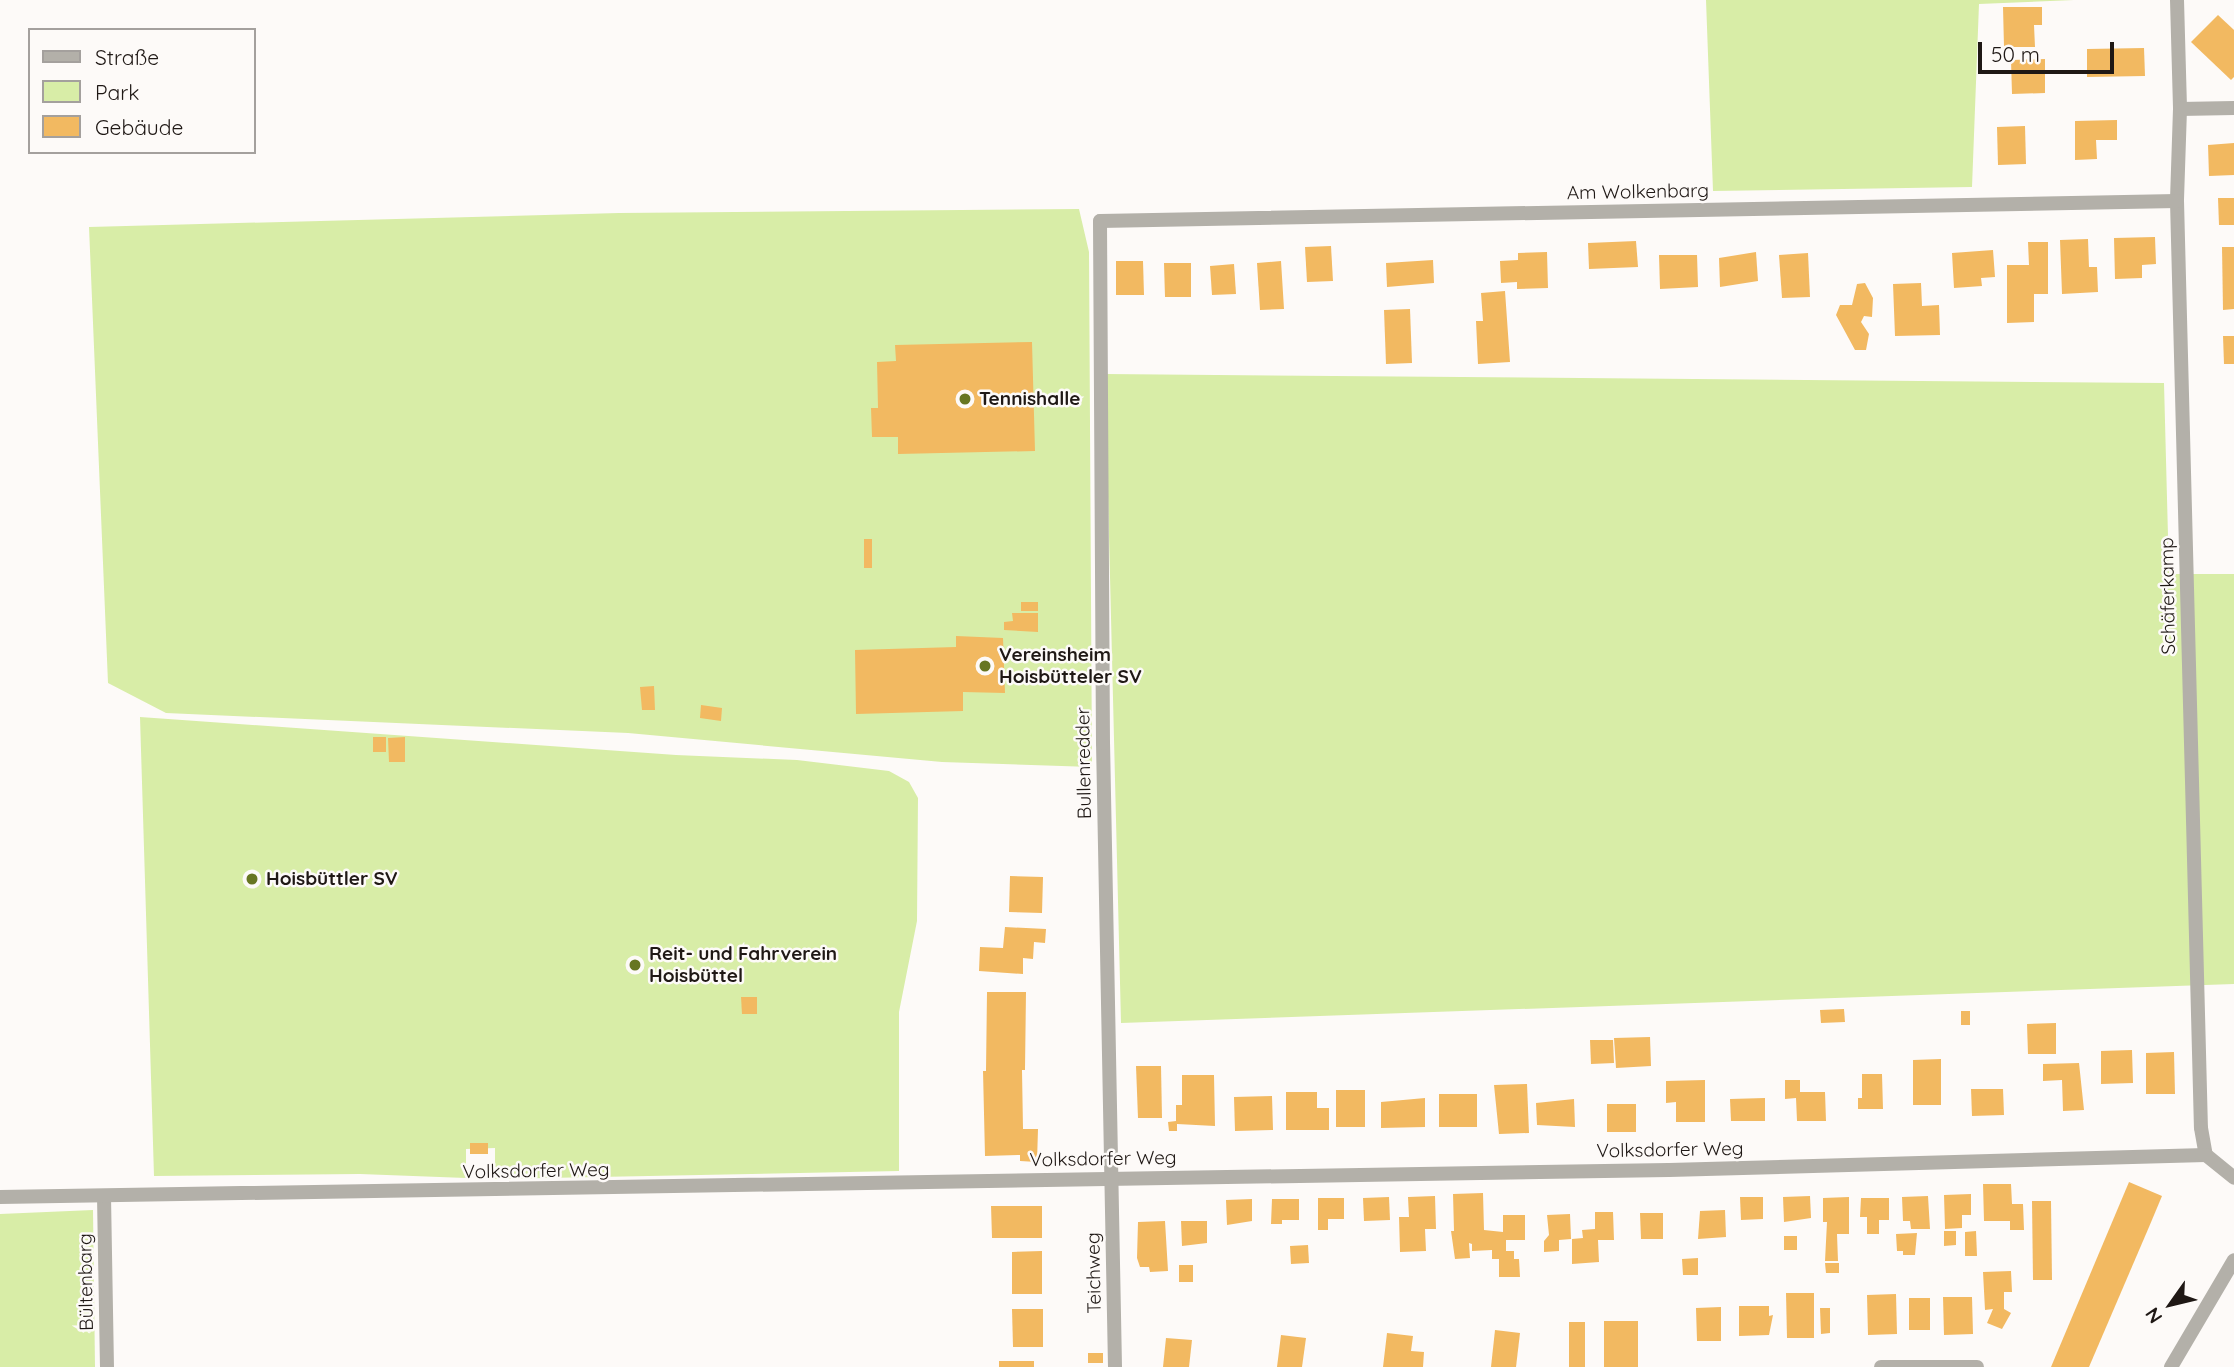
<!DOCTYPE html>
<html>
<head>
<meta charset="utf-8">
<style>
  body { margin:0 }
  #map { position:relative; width:2234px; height:1367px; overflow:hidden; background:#fdfaf8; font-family:Quicksand,sans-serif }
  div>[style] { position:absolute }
  .green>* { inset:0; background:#d8eda7 }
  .building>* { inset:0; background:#f2b961 }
  .street>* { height:14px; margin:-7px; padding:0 7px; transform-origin:7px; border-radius:7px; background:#b3b0a9 }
  .dots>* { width:19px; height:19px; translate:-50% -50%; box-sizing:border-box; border:4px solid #fdfaf8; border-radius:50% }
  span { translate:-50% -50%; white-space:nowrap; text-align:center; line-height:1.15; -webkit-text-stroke:5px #fdfaf8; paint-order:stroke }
  .street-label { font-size:19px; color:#1f1815 }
  .poi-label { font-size:19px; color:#1f1815; font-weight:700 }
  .left { translate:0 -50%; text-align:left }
  .legend { position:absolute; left:28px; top:28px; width:228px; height:126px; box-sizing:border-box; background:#fdfaf8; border:2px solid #a4a09d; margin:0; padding:9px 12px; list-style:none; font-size:21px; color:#1f1815 }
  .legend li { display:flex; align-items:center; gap:14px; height:35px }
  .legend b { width:35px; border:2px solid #a4a09d }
  .north { position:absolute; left:2136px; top:1269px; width:70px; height:70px; -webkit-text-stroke:5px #fdfaf8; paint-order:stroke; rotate:236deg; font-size:19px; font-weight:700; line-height:28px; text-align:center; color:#1f1815 }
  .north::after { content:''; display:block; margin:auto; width:24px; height:32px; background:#1f1815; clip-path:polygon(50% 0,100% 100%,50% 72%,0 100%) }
  .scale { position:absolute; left:1978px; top:42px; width:136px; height:32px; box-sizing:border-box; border:4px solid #1f1815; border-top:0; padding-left:9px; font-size:21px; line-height:24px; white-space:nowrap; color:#1f1815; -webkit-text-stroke:5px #fdfaf8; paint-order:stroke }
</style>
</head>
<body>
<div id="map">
  <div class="green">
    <div style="clip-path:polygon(1706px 0,2074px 0,1979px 4px,1972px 187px,1713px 191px)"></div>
    <div style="clip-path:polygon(1079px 209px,1089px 252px,1092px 767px,942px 762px,628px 733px,166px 713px,108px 683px,89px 227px,619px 213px)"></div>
    <div style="clip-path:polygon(1105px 374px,2164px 383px,2169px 574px,2234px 574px,2234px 984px,1121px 1023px)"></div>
    <div style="clip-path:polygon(140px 717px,676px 755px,797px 760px,889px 771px,909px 782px,918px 798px,917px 921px,899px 1012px,899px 1171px,495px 1179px,495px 1148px,466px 1149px,466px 1178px,360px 1174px,154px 1176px)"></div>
    <div style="clip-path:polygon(93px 1210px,95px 1367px,0 1367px,0 1214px)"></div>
  </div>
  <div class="building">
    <div style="clip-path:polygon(2003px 7px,2042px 7px,2042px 25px,2034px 25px,2035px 47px,2004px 47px)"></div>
    <div style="clip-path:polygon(2218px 15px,2234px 30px,2234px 77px,2231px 80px,2191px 42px)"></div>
    <div style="clip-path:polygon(2144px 48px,2145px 76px,2087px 77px,2087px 49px)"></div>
    <div style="clip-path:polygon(2045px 59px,2045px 93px,2012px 94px,2011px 60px)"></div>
    <div style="clip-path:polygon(2117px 120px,2117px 140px,2096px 140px,2097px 159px,2075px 160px,2075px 121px)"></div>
    <div style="clip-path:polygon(2025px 126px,2026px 164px,1998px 165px,1997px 127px)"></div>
    <div style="clip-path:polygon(2234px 143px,2234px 175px,2209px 176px,2208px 145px)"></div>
    <div style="clip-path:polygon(2218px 198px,2234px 198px,2234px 225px,2219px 225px)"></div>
    <div style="clip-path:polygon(2155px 237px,2156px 264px,2142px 265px,2142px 278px,2115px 279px,2114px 238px)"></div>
    <div style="clip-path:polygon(2088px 239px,2089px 267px,2097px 267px,2098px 292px,2062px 294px,2060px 240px)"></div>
    <div style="clip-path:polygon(1636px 241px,1638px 267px,1589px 269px,1588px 243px)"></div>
    <div style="clip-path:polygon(2028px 242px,2048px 242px,2048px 294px,2034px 294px,2034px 322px,2007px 323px,2007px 265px,2029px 265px)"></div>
    <div style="clip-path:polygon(1331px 246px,1333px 281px,1307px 282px,1305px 247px)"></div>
    <div style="clip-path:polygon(2222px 247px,2234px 247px,2234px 309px,2223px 310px)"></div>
    <div style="clip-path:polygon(1993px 250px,1995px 277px,1981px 278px,1982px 286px,1954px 288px,1952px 253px)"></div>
    <div style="clip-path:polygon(1547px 252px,1548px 288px,1517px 289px,1517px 282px,1501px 283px,1500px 261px,1518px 260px,1518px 253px)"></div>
    <div style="clip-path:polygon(1756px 252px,1758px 281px,1720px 287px,1719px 258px)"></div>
    <div style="clip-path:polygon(1808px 253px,1810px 297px,1782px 298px,1779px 255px)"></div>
    <div style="clip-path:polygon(1659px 255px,1697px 255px,1698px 287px,1660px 289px)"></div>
    <div style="clip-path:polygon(1433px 260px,1434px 283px,1387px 287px,1386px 263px)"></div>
    <div style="clip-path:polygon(1116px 261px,1143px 261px,1144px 295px,1116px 295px)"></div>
    <div style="clip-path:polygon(1281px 261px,1284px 309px,1260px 310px,1257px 263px)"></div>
    <div style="clip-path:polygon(1164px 263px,1191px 263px,1191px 297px,1165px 297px)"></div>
    <div style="clip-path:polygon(1234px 264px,1236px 294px,1212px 295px,1210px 266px)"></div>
    <div style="clip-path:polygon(1865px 283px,1873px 298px,1872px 317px,1864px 316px,1861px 322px,1869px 334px,1866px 350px,1855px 350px,1836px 315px,1840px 305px,1852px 305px,1857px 284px)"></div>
    <div style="clip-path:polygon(1921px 283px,1922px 306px,1939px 305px,1940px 335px,1895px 336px,1893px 284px)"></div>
    <div style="clip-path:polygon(1505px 291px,1510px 362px,1478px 364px,1476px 321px,1483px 321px,1481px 293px)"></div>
    <div style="clip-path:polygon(1410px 309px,1412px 363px,1386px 364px,1384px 310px)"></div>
    <div style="clip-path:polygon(2223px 336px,2234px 336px,2234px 364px,2224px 364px)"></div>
    <div style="clip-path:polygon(1032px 342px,1035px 451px,898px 454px,898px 437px,872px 437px,871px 408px,878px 408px,877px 362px,896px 361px,895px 345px)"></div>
    <div style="clip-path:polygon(864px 539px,872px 539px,872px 568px,864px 568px)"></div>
    <div style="clip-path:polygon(1021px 602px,1038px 602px,1038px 611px,1021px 611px)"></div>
    <div style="clip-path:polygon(1012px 613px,1038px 613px,1038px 632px,1004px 630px,1004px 622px,1013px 621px)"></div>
    <div style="clip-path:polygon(956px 636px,1003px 638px,1005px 693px,963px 692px,963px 711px,856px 714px,855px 650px,956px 647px)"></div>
    <div style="clip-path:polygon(654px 686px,655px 710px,642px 710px,640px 687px)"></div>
    <div style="clip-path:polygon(701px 705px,722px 708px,721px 721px,700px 718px)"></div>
    <div style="clip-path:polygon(373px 737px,386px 737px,386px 752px,373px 752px)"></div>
    <div style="clip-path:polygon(405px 737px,405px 762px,389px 762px,388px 738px)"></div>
    <div style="clip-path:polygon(1010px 876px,1043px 877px,1042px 913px,1009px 912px)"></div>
    <div style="clip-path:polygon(1005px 927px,1046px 929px,1045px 943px,1034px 942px,1033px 959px,1023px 958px,1023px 974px,979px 971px,980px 947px,1003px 948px)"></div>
    <div style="clip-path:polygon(987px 992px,1026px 992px,1025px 1070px,1022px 1070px,1023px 1129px,1038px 1129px,1037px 1162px,1020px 1161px,1020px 1155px,985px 1156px,983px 1071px,986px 1071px)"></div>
    <div style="clip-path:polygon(741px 997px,757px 997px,757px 1014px,742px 1014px)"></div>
    <div style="clip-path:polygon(1844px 1009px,1845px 1022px,1821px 1023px,1820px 1010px)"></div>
    <div style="clip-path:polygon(1961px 1011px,1970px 1011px,1970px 1025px,1961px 1025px)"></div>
    <div style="clip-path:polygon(2056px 1023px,2056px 1054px,2028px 1054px,2027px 1024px)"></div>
    <div style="clip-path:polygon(1650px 1037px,1651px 1066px,1616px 1068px,1614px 1038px)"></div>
    <div style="clip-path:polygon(1590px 1040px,1613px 1040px,1614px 1063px,1591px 1064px)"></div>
    <div style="clip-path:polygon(2132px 1050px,2133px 1083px,2101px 1084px,2101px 1051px)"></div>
    <div style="clip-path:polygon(2174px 1052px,2175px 1094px,2146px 1094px,2146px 1053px)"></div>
    <div style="clip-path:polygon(1941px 1059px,1941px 1105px,1913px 1105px,1913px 1060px)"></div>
    <div style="clip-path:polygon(2079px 1063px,2084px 1110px,2063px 1111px,2062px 1080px,2043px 1081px,2043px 1064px)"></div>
    <div style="clip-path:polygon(1136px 1066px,1161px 1066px,1162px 1118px,1138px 1118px)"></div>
    <div style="clip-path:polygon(1862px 1074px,1882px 1074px,1883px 1109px,1858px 1109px,1858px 1098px,1862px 1098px)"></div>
    <div style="clip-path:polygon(1182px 1075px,1214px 1075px,1215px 1126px,1177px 1124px,1177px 1131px,1169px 1131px,1168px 1122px,1176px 1121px,1176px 1105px,1182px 1105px)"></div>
    <div style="clip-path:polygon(1705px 1080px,1705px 1122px,1676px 1122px,1676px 1102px,1666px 1103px,1666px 1081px)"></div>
    <div style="clip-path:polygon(1785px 1080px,1800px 1080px,1800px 1092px,1825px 1092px,1826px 1121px,1797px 1121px,1796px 1098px,1785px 1099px)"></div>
    <div style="clip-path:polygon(1527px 1084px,1529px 1133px,1499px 1134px,1494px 1085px)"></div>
    <div style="clip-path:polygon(1971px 1089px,2003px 1089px,2004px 1115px,1972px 1116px)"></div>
    <div style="clip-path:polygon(1336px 1090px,1365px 1090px,1365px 1127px,1336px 1127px)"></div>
    <div style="clip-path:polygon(1286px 1092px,1317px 1092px,1317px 1108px,1329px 1108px,1329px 1130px,1286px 1130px)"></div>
    <div style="clip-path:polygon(1439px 1094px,1477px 1094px,1477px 1127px,1439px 1127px)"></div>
    <div style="clip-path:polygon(1272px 1096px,1273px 1130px,1235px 1131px,1234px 1097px)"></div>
    <div style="clip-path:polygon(1425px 1098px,1425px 1127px,1381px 1128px,1381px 1102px)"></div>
    <div style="clip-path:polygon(1765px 1098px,1765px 1121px,1731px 1121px,1730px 1099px)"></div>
    <div style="clip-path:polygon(1574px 1099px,1575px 1127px,1537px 1125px,1536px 1103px)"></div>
    <div style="clip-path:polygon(1607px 1104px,1636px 1104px,1636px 1132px,1607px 1132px)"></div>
    <div style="clip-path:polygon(470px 1143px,488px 1143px,488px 1154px,470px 1154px)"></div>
    <div style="clip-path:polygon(2129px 1182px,2162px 1196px,2149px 1227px,2089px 1367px,2051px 1367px)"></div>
    <div style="clip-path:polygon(1983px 1184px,2011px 1184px,2012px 1204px,2023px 1204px,2024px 1230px,2010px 1230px,2010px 1221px,1984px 1221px)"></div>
    <div style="clip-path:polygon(1483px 1193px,1484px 1230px,1503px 1232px,1503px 1215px,1525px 1215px,1525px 1240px,1506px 1240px,1506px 1251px,1514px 1251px,1514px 1259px,1519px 1259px,1520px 1277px,1499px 1277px,1499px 1259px,1492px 1259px,1492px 1250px,1472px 1251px,1472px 1244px,1469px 1243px,1470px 1258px,1455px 1259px,1451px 1231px,1454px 1231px,1453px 1194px)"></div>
    <div style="clip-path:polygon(1971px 1194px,1971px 1215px,1962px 1215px,1962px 1228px,1945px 1229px,1944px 1195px)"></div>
    <div style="clip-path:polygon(1435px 1196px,1436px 1229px,1425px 1229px,1426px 1251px,1400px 1252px,1399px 1217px,1409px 1217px,1408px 1197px)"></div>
    <div style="clip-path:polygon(1810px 1196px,1811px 1218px,1784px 1222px,1783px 1197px)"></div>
    <div style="clip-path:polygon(1928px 1196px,1930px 1229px,1911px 1229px,1910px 1221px,1903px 1221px,1902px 1197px)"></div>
    <div style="clip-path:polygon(1389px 1197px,1390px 1220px,1364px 1221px,1363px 1198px)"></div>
    <div style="clip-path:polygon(1740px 1197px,1763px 1197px,1763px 1219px,1741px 1220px)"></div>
    <div style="clip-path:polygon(1849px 1197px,1849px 1234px,1837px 1234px,1838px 1261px,1825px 1261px,1827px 1222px,1823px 1222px,1823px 1198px)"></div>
    <div style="clip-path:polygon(1318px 1198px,1344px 1198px,1344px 1219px,1328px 1219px,1328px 1230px,1318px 1230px)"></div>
    <div style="clip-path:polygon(1861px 1198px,1889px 1198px,1889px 1220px,1879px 1220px,1879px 1234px,1867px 1234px,1867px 1217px,1860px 1217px)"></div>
    <div style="clip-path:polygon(1252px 1199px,1252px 1221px,1227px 1225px,1226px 1200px)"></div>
    <div style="clip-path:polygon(1272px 1199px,1299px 1199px,1299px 1220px,1282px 1220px,1282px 1224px,1271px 1224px)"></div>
    <div style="clip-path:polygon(2032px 1201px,2051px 1201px,2052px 1280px,2033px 1280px)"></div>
    <div style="clip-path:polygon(991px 1206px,1042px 1206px,1042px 1238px,992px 1238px)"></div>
    <div style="clip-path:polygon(1725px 1210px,1726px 1237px,1698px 1239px,1700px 1211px)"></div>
    <div style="clip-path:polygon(1595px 1212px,1613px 1212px,1614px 1240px,1598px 1240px,1599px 1262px,1572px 1264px,1572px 1239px,1583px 1238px,1582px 1230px,1595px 1229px)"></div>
    <div style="clip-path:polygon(1640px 1213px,1663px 1213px,1663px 1239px,1641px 1239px)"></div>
    <div style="clip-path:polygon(1570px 1214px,1571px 1239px,1559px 1240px,1559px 1251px,1544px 1252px,1544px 1241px,1549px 1235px,1547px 1215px)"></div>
    <div style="clip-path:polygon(1165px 1221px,1168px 1271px,1150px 1272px,1149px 1267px,1140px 1267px,1137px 1258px,1138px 1222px)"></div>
    <div style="clip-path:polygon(1181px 1221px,1207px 1221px,1207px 1243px,1182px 1246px)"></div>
    <div style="clip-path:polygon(1944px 1231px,1956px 1231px,1956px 1245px,1944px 1246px)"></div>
    <div style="clip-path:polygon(1976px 1231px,1977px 1256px,1965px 1256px,1965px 1232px)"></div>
    <div style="clip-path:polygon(1917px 1233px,1915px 1255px,1903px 1255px,1903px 1251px,1897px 1251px,1896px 1234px)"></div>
    <div style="clip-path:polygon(1784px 1236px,1797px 1236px,1797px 1250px,1784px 1250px)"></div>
    <div style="clip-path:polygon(1308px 1245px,1309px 1263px,1291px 1264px,1290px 1246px)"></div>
    <div style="clip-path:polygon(1042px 1251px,1042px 1294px,1012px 1294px,1012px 1252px)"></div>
    <div style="clip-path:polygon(1698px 1258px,1698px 1275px,1683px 1275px,1682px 1259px)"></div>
    <div style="clip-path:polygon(1825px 1263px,1839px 1263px,1839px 1273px,1826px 1273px)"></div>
    <div style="clip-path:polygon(1179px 1265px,1193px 1265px,1193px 1282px,1179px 1282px)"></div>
    <div style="clip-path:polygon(2011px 1271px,2012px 1292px,2004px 1292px,2004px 1309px,2011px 1313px,2002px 1329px,1987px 1323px,1993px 1309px,1985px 1310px,1983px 1272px)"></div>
    <div style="clip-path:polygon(1786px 1293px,1814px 1293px,1814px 1338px,1787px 1338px)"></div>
    <div style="clip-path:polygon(1896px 1294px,1897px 1334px,1868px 1335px,1867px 1295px)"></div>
    <div style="clip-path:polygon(1943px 1297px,1972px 1297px,1973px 1334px,1944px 1335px)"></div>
    <div style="clip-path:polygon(1909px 1298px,1930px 1298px,1930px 1330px,1909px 1330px)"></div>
    <div style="clip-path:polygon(1739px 1306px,1769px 1306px,1769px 1316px,1773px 1315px,1769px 1335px,1739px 1336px)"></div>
    <div style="clip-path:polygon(1721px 1307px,1721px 1341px,1697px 1341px,1696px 1308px)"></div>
    <div style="clip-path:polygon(1820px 1308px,1830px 1308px,1830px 1333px,1821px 1334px)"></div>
    <div style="clip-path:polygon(1012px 1309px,1043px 1309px,1043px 1347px,1013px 1347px)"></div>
    <div style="clip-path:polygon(1604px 1321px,1638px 1321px,1638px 1367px,1604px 1367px)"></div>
    <div style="clip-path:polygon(1569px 1322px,1585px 1322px,1585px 1367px,1569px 1367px)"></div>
    <div style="clip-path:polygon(1495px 1330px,1520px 1333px,1516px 1367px,1491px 1367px)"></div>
    <div style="clip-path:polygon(1387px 1333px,1413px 1336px,1411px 1351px,1424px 1352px,1423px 1367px,1383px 1367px)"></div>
    <div style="clip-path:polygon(1281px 1335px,1306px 1338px,1302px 1367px,1277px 1367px)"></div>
    <div style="clip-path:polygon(1166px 1338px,1192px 1340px,1189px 1367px,1163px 1367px)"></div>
    <div style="clip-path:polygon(1088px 1353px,1103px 1353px,1103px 1363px,1088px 1363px)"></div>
    <div style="clip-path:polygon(999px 1361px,1034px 1361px,1034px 1367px,999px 1367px)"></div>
  </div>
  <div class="street">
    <div style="left:2177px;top:0;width:109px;rotate:88.4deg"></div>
    <div style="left:2180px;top:109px;width:92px;rotate:91.9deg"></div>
    <div style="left:2177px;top:201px;width:927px;rotate:88.52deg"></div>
    <div style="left:2201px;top:1128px;width:27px;rotate:80deg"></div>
    <div style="left:2206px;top:1155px;width:36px;rotate:39deg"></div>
    <div style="left:2180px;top:109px;width:54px;rotate:-1.1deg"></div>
    <div style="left:104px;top:1196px;width:171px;rotate:89deg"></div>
    <div style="left:0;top:1197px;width:1669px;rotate:-0.93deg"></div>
    <div style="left:1669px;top:1170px;width:537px;rotate:-1.6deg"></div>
    <div style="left:1115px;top:1367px;width:624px;rotate:-91.1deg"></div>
    <div style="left:1103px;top:743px;width:522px;rotate:-90.33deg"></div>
    <div style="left:1100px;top:221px;width:1077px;rotate:-1.06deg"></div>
    <div style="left:1881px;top:1367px;width:96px"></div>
    <div style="left:2171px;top:1367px;width:124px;rotate:-59.5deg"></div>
  </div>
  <div class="dots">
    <div style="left:965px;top:399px;background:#677622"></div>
    <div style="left:985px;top:666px;background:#677622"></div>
    <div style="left:252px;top:879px;background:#677622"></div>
    <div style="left:635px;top:965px;background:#677622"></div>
  </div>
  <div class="street-label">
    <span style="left:1638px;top:192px;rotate:-1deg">Am Wolkenbarg</span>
    <span style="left:2168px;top:596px;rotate:-91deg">Schäferkamp</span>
    <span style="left:1084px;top:763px;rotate:-91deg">Bullenredder</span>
    <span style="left:1670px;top:1150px;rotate:-1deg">Volksdorfer Weg</span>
    <span style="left:1103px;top:1159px;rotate:-1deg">Volksdorfer Weg</span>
    <span style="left:536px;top:1171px;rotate:-1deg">Volksdorfer Weg</span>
    <span style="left:1094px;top:1273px;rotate:-91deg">Teichweg</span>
    <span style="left:86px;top:1282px;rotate:-91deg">Bültenbarg</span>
  </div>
  <div class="poi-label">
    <span class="left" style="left:979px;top:399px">Tennishalle</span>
    <span class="left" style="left:999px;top:666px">Vereinsheim<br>Hoisbütteler SV</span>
    <span class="left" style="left:266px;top:879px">Hoisbüttler SV</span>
    <span class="left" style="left:649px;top:965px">Reit- und Fahrverein<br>Hoisbüttel</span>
  </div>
  <ul class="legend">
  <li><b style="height:9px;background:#b3b0a9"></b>Straße</li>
  <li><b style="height:19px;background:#d8eda7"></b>Park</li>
  <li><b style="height:19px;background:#f2b961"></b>Gebäude</li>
  </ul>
  <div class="north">N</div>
  <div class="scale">50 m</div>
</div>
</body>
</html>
